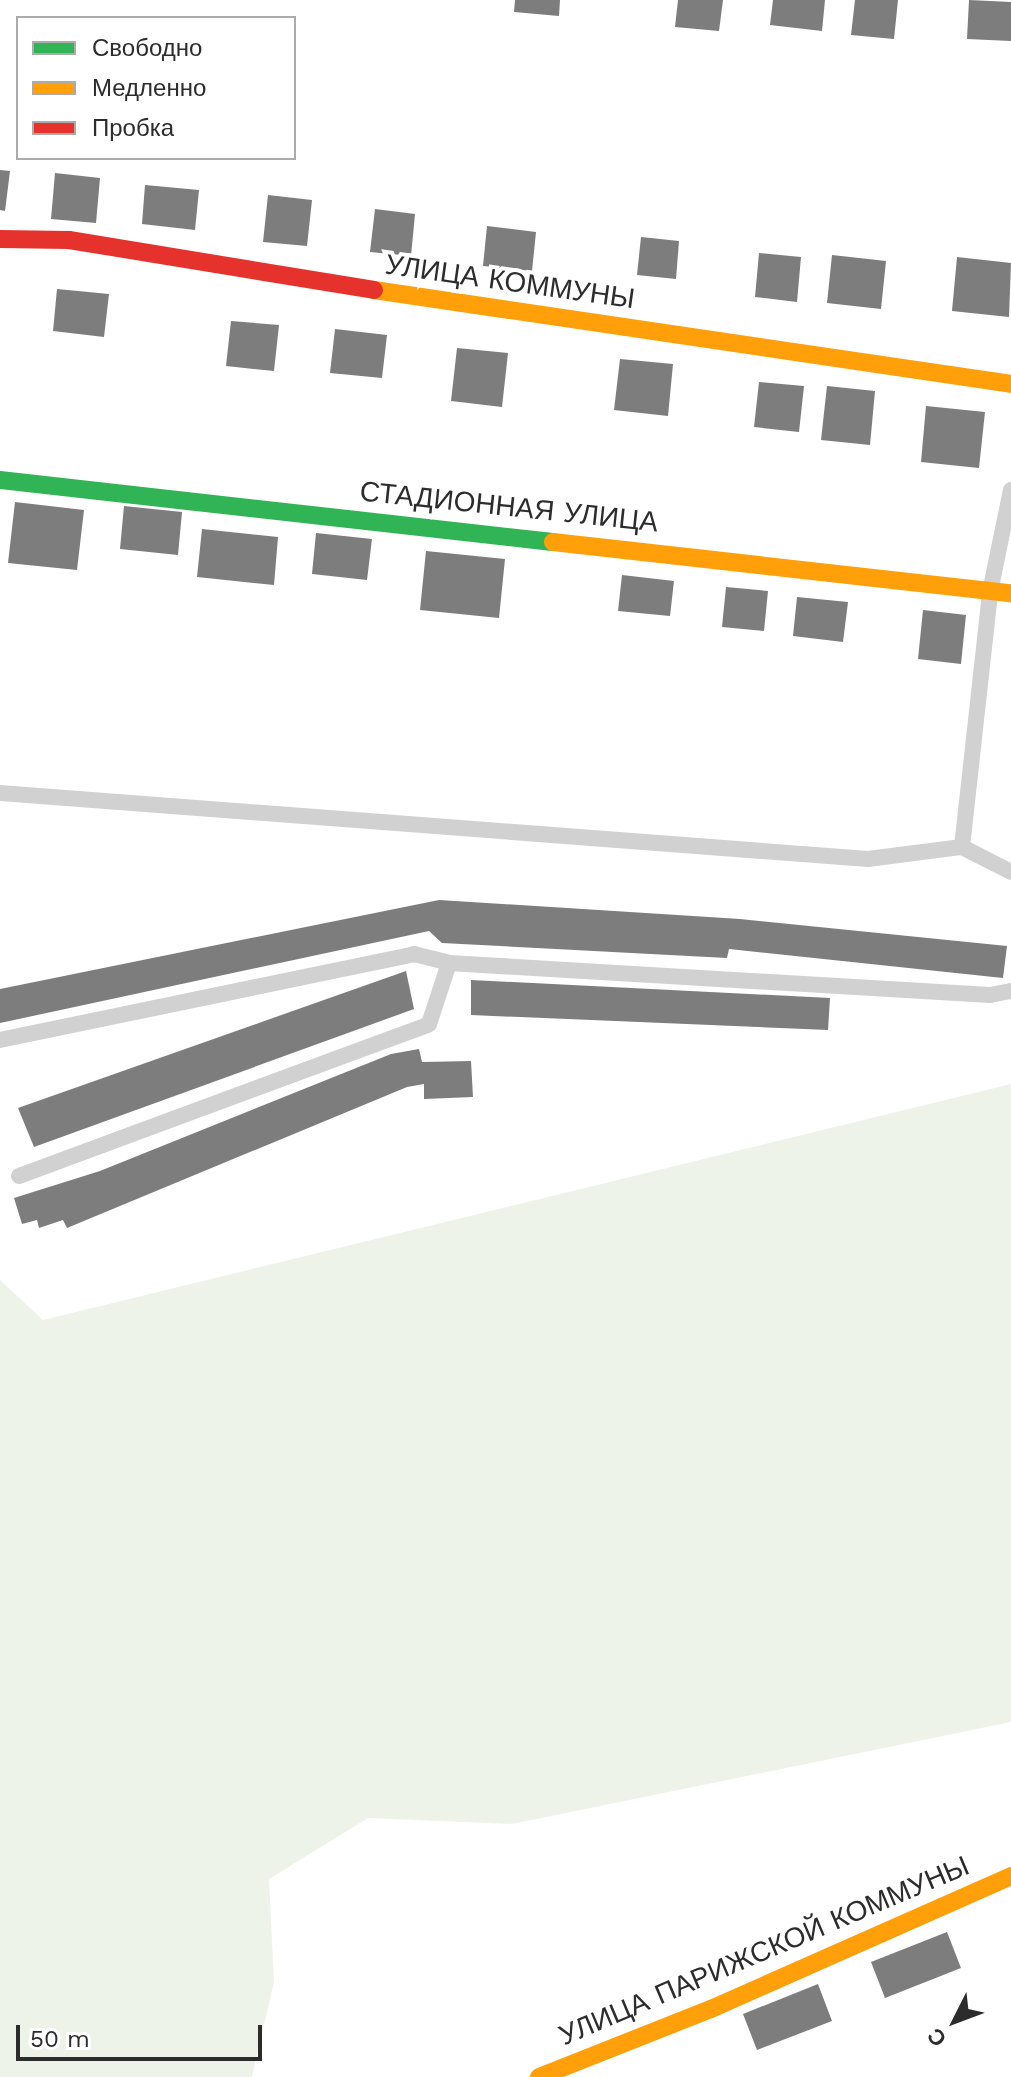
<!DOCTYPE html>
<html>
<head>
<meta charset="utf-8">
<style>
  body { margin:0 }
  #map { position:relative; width:1011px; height:2077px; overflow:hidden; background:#fff; font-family:"Work Sans",sans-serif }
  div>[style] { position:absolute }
  .green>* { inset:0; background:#eef3ea }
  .building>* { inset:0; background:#7d7d7d }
  .lane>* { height:16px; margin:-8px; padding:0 8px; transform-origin:8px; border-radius:8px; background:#d1d1d1 }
  .fast>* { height:18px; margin:-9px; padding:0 9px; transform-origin:9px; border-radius:9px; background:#30b455 }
  .slow>* { height:18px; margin:-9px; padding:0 9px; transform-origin:9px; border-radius:9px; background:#ff9f0a }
  .jam>* { height:18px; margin:-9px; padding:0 9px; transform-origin:9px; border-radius:9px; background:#e5322d }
  span { translate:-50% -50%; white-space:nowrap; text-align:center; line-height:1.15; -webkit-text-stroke:8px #fff; paint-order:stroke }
  .street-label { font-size:28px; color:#2c2c2c }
  .legend { position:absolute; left:16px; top:16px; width:280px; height:144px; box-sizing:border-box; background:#fff; border:2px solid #ababab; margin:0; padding:10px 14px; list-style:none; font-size:24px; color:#2c2c2c }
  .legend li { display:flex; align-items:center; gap:16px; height:40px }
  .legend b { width:40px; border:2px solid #ababab }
  .north { position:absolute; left:915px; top:1981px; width:80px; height:80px; -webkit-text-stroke:6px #fff; paint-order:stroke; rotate:228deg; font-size:22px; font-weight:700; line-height:32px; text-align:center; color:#2c2c2c }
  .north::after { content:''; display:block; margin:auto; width:28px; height:36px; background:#2c2c2c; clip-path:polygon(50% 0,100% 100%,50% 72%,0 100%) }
  .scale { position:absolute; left:16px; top:2025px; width:246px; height:36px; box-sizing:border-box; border:4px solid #2c2c2c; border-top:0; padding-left:10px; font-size:24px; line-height:28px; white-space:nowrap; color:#2c2c2c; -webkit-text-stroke:6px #fff; paint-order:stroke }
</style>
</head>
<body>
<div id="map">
  <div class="green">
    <div style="clip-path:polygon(1011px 1084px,1011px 1722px,512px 1824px,368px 1818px,269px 1879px,274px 1982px,252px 2077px,0 2077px,0 1280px,43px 1320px)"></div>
  </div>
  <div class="building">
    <div style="clip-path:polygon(515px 0,560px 0,559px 16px,514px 12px)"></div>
    <div style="clip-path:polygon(678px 0,723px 0,719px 31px,675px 27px)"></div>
    <div style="clip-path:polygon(773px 0,825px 0,822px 31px,770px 25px)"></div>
    <div style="clip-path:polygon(855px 0,898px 0,894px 39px,851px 35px)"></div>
    <div style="clip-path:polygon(969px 0,1011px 2px,1011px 41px,967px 39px)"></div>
    <div style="clip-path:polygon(0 170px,10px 171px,5px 211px,0 210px)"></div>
    <div style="clip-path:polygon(55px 173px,100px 178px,96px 223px,51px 219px)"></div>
    <div style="clip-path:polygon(145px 185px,199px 190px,195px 230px,142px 224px)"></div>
    <div style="clip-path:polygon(268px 195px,312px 200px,307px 246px,263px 242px)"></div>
    <div style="clip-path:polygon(375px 209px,415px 214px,411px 256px,370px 252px)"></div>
    <div style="clip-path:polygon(487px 226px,536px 232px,532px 271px,483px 266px)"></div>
    <div style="clip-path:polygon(641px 237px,679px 241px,676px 279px,637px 275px)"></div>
    <div style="clip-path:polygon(759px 253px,801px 257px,797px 302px,755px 297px)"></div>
    <div style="clip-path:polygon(832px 255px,886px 261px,881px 309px,827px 303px)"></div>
    <div style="clip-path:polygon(957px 257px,1011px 263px,1009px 317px,952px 311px)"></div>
    <div style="clip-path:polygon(57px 289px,109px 294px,104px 337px,53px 331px)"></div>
    <div style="clip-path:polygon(231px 321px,279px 325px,274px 371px,226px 366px)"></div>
    <div style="clip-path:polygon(335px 329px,387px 335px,382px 378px,330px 373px)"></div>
    <div style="clip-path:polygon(457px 348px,508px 353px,502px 407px,451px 401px)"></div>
    <div style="clip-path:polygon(620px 359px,673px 364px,668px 416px,614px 410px)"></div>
    <div style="clip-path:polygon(759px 382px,804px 386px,799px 432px,754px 427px)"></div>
    <div style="clip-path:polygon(827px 386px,875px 391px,870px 445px,821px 440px)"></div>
    <div style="clip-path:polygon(926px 406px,985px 412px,979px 468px,921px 462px)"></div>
    <div style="clip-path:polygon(15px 502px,84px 510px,77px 570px,8px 563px)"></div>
    <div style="clip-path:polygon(124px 506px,182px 512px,178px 555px,120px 549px)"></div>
    <div style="clip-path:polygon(202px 529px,278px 537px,274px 585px,197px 577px)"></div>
    <div style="clip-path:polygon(316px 533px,372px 539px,367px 580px,312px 574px)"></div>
    <div style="clip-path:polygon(426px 551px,505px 559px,499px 618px,420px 610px)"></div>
    <div style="clip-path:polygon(622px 575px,674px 581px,670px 616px,618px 611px)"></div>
    <div style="clip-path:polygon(726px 587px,768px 591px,764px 631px,722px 627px)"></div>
    <div style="clip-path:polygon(797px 597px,848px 602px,843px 642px,793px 636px)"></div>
    <div style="clip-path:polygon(923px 610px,966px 615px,961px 664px,918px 659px)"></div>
    <div style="clip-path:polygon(439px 900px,740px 919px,1007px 946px,1003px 978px,729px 949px,727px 958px,442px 943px,429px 931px,0 1023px,0 989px)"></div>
    <div style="clip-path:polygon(406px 971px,414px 1009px,34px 1147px,18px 1108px)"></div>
    <div style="clip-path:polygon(471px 980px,830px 998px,828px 1030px,471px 1015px)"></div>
    <div style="clip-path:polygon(419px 1049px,422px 1062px,471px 1061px,473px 1097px,424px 1099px,424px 1084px,407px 1087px,67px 1228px,63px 1220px,39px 1228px,37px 1220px,22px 1224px,14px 1198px,100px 1171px,391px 1054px)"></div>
    <div style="clip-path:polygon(947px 1932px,961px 1968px,885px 1998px,871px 1962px)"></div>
    <div style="clip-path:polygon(818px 1984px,832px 2021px,757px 2050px,743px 2014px)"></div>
  </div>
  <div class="lane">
    <div style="left:0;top:793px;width:871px;rotate:4.35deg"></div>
    <div style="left:868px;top:859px;width:95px;rotate:-7.3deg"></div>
    <div style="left:962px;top:847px;width:55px;rotate:27deg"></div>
    <div style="left:962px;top:847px;width:257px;rotate:-83.7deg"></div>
    <div style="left:990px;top:592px;width:104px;rotate:-78.4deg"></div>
    <div style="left:0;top:1040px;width:423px;rotate:-11.7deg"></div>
    <div style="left:414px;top:954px;width:36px;rotate:14deg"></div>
    <div style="left:449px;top:963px;width:542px;rotate:3.39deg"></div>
    <div style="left:990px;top:995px;width:21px;rotate:-11deg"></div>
    <div style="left:19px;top:1176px;width:437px;rotate:-20.3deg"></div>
    <div style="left:429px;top:1024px;width:64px;rotate:-71.8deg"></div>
  </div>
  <div class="fast">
    <div style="left:0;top:480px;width:556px;rotate:6.4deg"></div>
  </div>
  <div class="slow">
    <div style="left:374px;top:290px;width:644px;rotate:8.39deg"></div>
    <div style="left:553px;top:542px;width:461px;rotate:6.4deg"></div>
    <div style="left:539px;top:2077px;width:185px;rotate:-21.6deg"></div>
    <div style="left:711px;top:2009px;width:328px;rotate:-23.9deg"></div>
  </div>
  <div class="jam">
    <div style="left:0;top:239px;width:69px;rotate:0.8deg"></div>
    <div style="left:69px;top:240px;width:309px;rotate:9.3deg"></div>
  </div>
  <div class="street-label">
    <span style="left:510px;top:282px;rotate:8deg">УЛИЦА КОММУНЫ</span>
    <span style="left:509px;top:507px;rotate:6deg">СТАДИОННАЯ УЛИЦА</span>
    <span style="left:764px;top:1951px;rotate:-23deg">УЛИЦА ПАРИЖСКОЙ КОММУНЫ</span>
  </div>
  <ul class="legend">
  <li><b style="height:10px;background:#30b455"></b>Свободно</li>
  <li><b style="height:10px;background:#ff9f0a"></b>Медленно</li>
  <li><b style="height:10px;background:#e5322d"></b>Пробка</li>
  </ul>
  <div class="north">С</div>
  <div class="scale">50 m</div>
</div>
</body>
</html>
